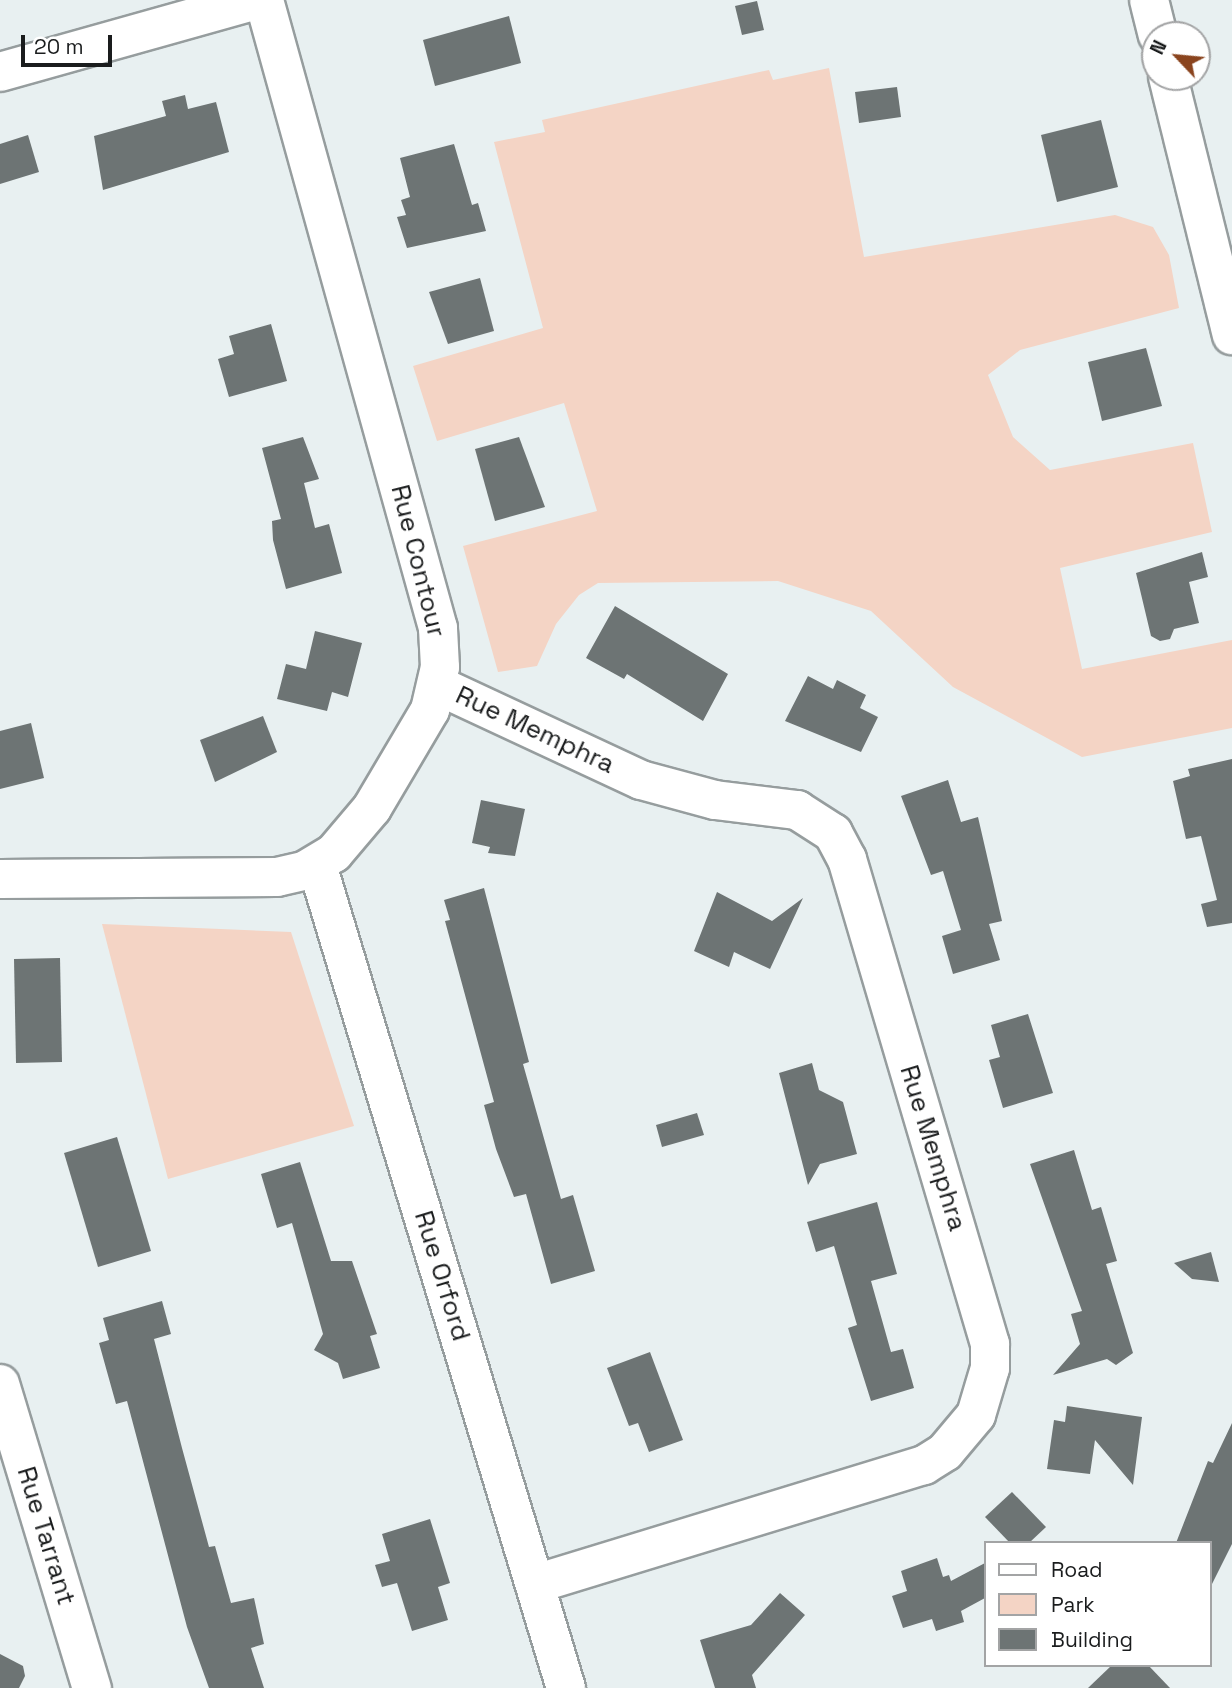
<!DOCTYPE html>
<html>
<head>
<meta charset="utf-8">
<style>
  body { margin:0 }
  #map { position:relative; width:1232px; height:1688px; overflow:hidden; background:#e8f0f1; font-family:"Space Grotesk",sans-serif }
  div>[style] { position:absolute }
  .green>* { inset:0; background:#f4d4c5 }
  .building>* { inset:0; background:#6d7474 }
  .roads { filter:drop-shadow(2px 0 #969d9e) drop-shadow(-2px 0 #969d9e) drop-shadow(0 2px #969d9e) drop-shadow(0 -2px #969d9e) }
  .minor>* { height:38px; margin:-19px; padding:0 19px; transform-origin:19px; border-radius:19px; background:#fff }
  span { translate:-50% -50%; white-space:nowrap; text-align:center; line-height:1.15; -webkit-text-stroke:5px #fff; paint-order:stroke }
  .street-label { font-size:26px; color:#1a1c1d }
  .legend { position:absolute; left:984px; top:1541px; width:228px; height:126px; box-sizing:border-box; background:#fff; border:2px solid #a3a4a5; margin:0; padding:9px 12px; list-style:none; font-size:21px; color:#1a1c1d }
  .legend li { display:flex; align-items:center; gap:14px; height:35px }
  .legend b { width:35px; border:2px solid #a3a4a5 }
  .north { position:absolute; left:1141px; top:21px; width:70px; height:70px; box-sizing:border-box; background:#fff; border:2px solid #a3a4a5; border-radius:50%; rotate:296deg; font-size:19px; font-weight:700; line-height:28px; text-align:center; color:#1a1c1d }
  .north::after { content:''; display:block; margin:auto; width:24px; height:32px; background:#8a441e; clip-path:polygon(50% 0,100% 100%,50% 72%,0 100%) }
  .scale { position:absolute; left:21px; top:35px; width:91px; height:32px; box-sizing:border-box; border:4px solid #1a1c1d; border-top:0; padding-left:9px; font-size:21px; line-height:24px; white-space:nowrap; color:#1a1c1d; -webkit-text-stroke:5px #fff; paint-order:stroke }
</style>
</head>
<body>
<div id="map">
  <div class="green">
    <div style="clip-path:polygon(829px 68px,864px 257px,1115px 215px,1153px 227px,1169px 255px,1179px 308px,1020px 350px,988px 375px,1013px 437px,1050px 470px,1193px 443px,1212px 532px,1060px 568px,1082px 669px,1232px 640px,1232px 728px,1082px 757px,953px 687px,871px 611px,778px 581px,598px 583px,579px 595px,556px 624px,537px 666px,498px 672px,463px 546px,597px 511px,564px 403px,437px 441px,413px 366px,543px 328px,494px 142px,545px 132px,542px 120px,769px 70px,773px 80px)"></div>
    <div style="clip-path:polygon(102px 924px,291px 932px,354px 1126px,168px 1179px)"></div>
  </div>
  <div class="building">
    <div style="clip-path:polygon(757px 1px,764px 30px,742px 35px,735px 6px)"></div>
    <div style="clip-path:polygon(509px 16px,521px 63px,435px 86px,423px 40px)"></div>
    <div style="clip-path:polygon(897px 87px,901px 117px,859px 123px,855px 92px)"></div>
    <div style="clip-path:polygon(185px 95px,188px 109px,216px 102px,229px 152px,103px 190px,94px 136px,166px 116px,162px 101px)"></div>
    <div style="clip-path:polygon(1101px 120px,1118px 187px,1057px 202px,1041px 135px)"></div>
    <div style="clip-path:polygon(28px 135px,39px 172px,0 184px,0 144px)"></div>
    <div style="clip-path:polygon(454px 144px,472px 205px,478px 203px,486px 231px,407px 248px,397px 217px,406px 215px,401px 200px,410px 197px,400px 158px)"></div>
    <div style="clip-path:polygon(480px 278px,494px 331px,448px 344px,429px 292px)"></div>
    <div style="clip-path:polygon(271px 324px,287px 381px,229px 397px,218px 359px,234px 354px,229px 336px)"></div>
    <div style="clip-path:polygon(1146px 348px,1162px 406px,1102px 421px,1088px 362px)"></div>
    <div style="clip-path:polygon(303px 437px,319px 479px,304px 483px,315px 528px,329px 524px,342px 573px,286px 589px,273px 540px,272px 521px,281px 519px,262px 448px)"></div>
    <div style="clip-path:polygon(519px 437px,545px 507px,495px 521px,475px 449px)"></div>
    <div style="clip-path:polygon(1202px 552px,1208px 577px,1189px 582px,1199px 623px,1174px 629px,1170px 639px,1160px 641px,1151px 636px,1136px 573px)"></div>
    <div style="clip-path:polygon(615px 606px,728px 674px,703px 721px,627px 674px,624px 679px,586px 658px)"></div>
    <div style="clip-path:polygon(315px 631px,362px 643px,348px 697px,332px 692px,327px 711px,277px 699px,286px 664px,306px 669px)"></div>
    <div style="clip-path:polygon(808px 676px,833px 689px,837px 680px,866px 695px,860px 708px,878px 717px,861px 752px,785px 721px)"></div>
    <div style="clip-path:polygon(263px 716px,277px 752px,215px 782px,200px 740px)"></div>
    <div style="clip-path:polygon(31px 723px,44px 778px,0 789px,0 731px)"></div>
    <div style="clip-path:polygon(1232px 759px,1232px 923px,1207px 927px,1201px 904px,1217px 900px,1201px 836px,1186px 839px,1173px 781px,1190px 776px,1188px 769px)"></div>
    <div style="clip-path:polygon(948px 780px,961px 822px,978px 817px,1002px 921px,989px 924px,1000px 960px,953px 974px,942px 936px,961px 930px,943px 871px,931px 875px,901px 796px)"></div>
    <div style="clip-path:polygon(481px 800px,525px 809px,515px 856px,488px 853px,490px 847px,472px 843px)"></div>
    <div style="clip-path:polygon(484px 888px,529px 1062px,523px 1064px,561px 1199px,573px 1195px,595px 1271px,551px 1284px,526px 1194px,514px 1197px,496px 1149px,484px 1105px,494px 1102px,445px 921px,450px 920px,444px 900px)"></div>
    <div style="clip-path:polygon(717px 892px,772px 921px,803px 898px,770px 969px,734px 952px,729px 967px,694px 951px)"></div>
    <div style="clip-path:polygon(60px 958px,62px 1062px,16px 1063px,14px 959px)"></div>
    <div style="clip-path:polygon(1028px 1014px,1053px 1093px,1003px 1108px,989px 1060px,1000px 1057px,991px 1025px)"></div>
    <div style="clip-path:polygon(812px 1063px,819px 1090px,843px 1102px,857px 1154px,820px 1164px,808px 1185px,779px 1073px)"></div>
    <div style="clip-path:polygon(697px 1113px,704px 1135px,662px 1147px,656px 1125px)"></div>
    <div style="clip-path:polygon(117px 1137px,151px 1251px,98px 1267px,64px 1153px)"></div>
    <div style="clip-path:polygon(1074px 1150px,1092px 1210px,1101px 1207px,1117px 1261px,1106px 1264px,1133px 1353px,1116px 1365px,1107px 1359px,1053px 1375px,1080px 1344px,1071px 1314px,1082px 1311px,1030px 1164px)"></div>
    <div style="clip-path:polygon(300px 1162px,331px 1261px,352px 1261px,377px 1334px,370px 1336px,380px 1368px,343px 1379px,338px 1363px,314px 1350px,323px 1334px,292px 1223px,277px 1228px,261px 1174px)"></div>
    <div style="clip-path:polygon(877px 1202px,897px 1274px,871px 1281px,891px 1352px,903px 1349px,914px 1388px,871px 1401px,848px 1328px,857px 1325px,834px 1246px,816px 1252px,807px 1222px)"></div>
    <div style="clip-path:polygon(1211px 1252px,1219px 1282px,1192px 1279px,1174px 1263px)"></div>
    <div style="clip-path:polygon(162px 1301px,171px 1334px,154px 1339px,182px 1448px,209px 1547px,215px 1546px,231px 1603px,254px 1598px,264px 1644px,251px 1648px,264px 1688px,209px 1688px,187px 1627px,127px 1401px,116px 1404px,99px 1343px,109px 1340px,103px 1318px)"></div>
    <div style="clip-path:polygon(650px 1352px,683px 1440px,649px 1452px,638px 1423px,629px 1426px,607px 1368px)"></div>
    <div style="clip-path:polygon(1067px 1406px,1142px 1417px,1133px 1485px,1095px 1440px,1090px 1474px,1047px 1469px,1054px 1420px,1065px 1422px)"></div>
    <div style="clip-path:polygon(1232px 1423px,1232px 1544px,1209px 1590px,1209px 1543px,1176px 1543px,1208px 1461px,1213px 1463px)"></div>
    <div style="clip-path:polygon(1012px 1492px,1046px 1527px,1029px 1543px,1010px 1543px,985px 1517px)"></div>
    <div style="clip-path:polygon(430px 1519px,450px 1583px,438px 1587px,448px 1620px,412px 1631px,397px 1583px,382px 1587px,375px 1565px,390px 1561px,382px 1534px)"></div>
    <div style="clip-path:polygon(937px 1558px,943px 1577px,949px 1575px,951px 1581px,985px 1563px,985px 1598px,961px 1611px,964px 1622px,936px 1631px,932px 1619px,903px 1628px,892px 1596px,907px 1591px,901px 1571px)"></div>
    <div style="clip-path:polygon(780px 1593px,805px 1615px,752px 1675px,756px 1688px,715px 1688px,700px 1640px,751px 1625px)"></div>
    <div style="clip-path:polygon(0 1654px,23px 1666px,25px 1676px,19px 1688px,0 1688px)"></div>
    <div style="clip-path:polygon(1112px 1665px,1148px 1665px,1170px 1688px,1088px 1688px)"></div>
  </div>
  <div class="roads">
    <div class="minor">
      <div style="left:1149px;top:0;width:36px;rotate:76deg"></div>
      <div style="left:0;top:72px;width:267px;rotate:-15.7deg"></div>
      <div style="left:1168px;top:77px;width:266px;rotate:76.1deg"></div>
      <div style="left:437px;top:685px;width:225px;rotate:25deg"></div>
      <div style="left:641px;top:780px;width:77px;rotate:15.1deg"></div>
      <div style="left:715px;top:800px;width:83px;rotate:7deg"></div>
      <div style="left:797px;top:810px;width:43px;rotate:32.6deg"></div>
      <div style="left:833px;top:833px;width:30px;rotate:62deg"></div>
      <div style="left:847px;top:859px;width:506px;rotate:73.57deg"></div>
      <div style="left:990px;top:1344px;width:24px;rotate:90deg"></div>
      <div style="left:990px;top:1368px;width:49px;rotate:106.6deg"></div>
      <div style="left:976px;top:1415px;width:48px;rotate:130deg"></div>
      <div style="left:945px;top:1452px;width:25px;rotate:148deg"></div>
      <div style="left:924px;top:1465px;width:407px;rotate:163deg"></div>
      <div style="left:317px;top:865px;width:860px;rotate:73.17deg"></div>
      <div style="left:0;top:879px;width:277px;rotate:-0.4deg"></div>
      <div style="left:277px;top:877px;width:28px;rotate:-13deg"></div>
      <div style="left:304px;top:871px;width:35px;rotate:-31deg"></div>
      <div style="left:334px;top:853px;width:59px;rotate:-49.8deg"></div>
      <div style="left:372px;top:808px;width:114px;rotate:-59.4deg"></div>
      <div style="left:430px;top:710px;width:44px;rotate:-76.9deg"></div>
      <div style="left:440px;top:667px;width:39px;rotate:-93deg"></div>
      <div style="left:438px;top:628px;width:652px;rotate:-105.49deg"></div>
      <div style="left:0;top:1384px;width:318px;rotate:73.2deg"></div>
    </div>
  </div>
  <div class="street-label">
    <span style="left:418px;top:561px;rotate:76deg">Rue Contour</span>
    <span style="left:535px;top:730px;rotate:25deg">Rue Memphra</span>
    <span style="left:933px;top:1148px;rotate:73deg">Rue Memphra</span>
    <span style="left:442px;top:1276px;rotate:73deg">Rue Orford</span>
    <span style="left:46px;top:1536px;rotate:73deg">Rue Tarrant</span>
  </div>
  <ul class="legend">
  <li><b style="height:9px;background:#fff"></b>Road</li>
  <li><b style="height:19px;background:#f4d4c5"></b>Park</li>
  <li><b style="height:19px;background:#6d7474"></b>Building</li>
  </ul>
  <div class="north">N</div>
  <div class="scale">20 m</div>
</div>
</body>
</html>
